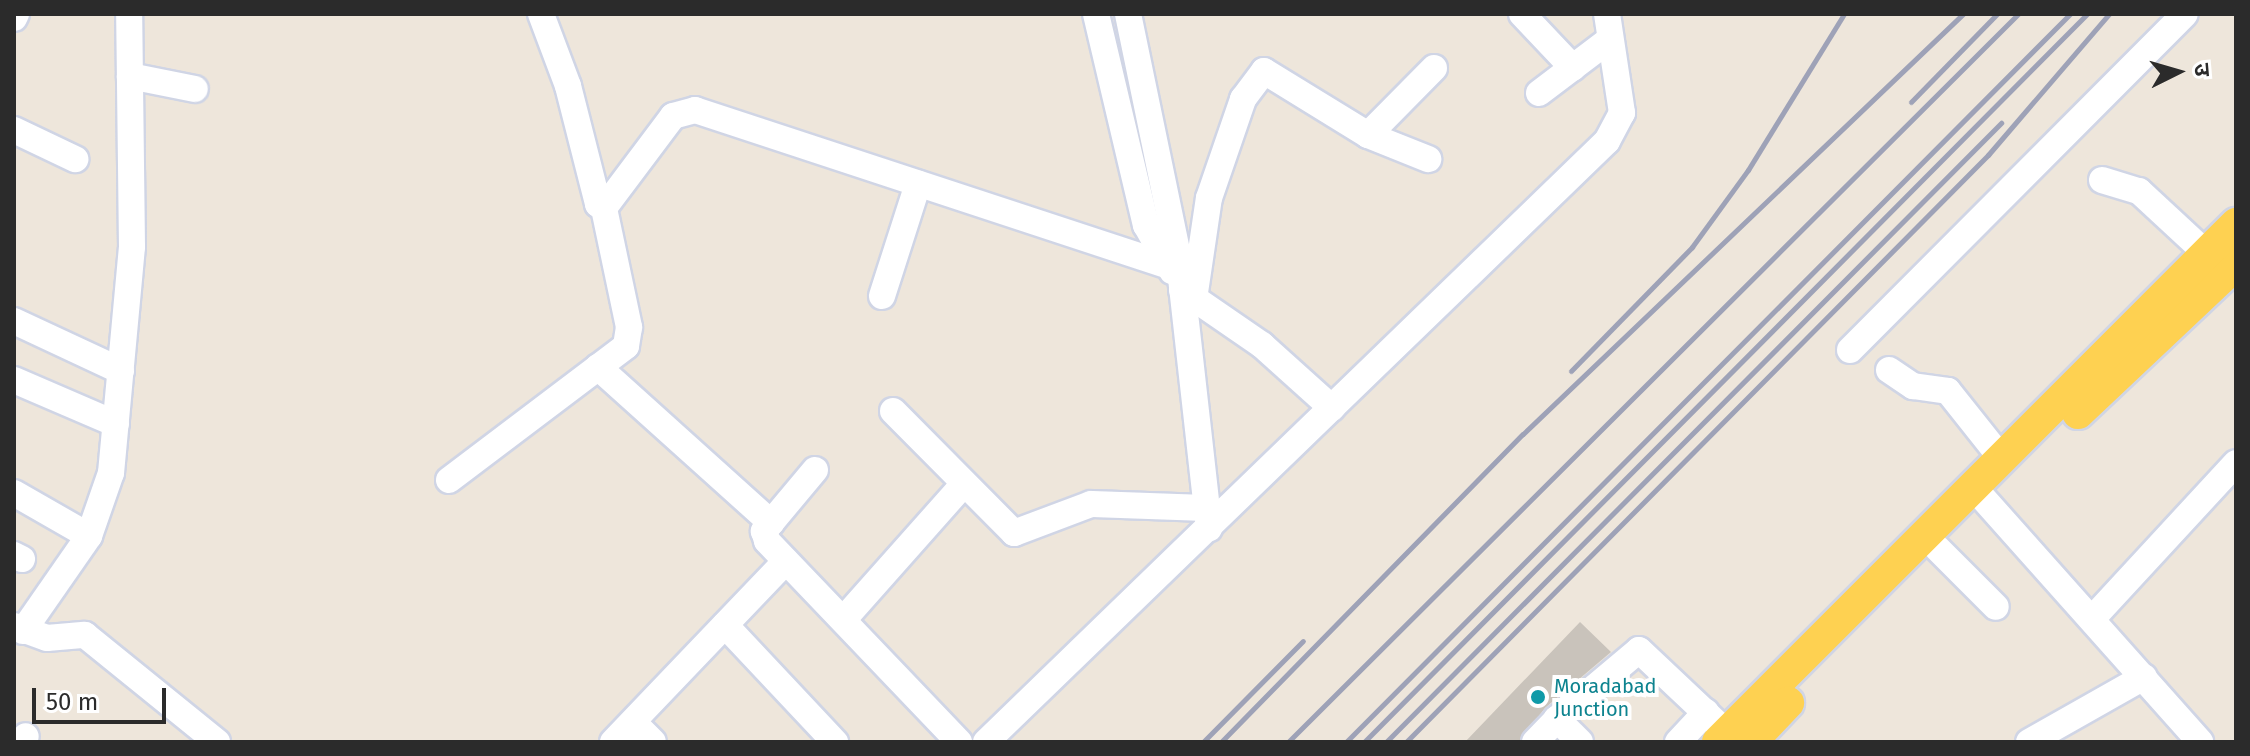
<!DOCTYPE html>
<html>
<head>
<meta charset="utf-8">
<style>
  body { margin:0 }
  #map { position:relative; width:2250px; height:756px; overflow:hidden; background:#eee6db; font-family:"Fira Sans","Noto Sans Devanagari",sans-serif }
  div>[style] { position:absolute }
  .building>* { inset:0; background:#c9c3bb }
  .roads { filter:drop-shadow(2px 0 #d0d5e5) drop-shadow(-2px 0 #d0d5e5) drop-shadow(0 2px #d0d5e5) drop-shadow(0 -2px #d0d5e5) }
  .minor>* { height:26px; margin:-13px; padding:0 13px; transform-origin:13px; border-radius:13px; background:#fff }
  .major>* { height:32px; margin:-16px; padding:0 16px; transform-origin:16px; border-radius:16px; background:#fed151 }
  .rail>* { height:5px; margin:-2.5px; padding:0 2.5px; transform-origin:2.5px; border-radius:2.5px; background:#9ea2b7 }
  .dots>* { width:22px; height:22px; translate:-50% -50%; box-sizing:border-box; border:4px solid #fff; border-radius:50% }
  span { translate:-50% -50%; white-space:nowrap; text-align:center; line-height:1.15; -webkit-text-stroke:8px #fff; paint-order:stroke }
  .culture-label { font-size:20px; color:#0d838f }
  .left { translate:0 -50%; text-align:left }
  .frame { position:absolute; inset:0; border:16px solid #2b2b2b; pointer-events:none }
  .north { position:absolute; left:2138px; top:32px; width:80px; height:80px; -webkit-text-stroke:6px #fff; paint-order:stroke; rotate:85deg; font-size:22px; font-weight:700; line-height:32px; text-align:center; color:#2b2b2b }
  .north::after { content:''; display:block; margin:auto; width:28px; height:36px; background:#2b2b2b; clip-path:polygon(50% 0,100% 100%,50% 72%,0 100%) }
  .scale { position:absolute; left:32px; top:688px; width:134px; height:36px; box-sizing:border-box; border:4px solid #2b2b2b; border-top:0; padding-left:10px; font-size:24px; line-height:28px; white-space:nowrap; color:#2b2b2b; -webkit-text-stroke:6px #fff; paint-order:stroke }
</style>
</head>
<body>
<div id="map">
  <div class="building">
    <div style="clip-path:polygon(1580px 622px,1611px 652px,1545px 708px,1519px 742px,1465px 742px)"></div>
  </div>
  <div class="roads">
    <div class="minor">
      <div style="left:541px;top:14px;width:77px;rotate:69.4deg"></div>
      <div style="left:568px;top:86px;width:122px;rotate:75.7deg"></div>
      <div style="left:598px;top:204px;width:7px;rotate:34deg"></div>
      <div style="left:604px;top:208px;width:115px;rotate:-53.1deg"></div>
      <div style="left:673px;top:116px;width:23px;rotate:-15deg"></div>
      <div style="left:695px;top:110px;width:494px;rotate:18.2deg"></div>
      <div style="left:1096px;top:14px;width:217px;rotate:76.7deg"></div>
      <div style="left:1146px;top:225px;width:53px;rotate:60.5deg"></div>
      <div style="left:1128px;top:14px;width:251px;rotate:78.3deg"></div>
      <div style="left:1179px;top:260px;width:270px;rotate:83.6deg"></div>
      <div style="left:1522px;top:14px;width:74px;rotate:46.6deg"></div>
      <div style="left:14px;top:18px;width:4px;rotate:-63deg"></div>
      <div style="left:130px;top:76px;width:66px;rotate:11.3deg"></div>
      <div style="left:1539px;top:93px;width:88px;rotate:-37.1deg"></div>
      <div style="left:14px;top:130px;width:68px;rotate:25.4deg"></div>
      <div style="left:1368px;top:135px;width:94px;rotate:-45.4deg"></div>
      <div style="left:2102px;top:180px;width:39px;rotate:17deg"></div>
      <div style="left:2139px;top:191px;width:93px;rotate:42.8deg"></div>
      <div style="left:1182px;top:290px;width:97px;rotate:34.5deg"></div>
      <div style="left:1262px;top:345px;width:94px;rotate:42deg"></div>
      <div style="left:882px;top:296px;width:118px;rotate:-72.2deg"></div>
      <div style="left:1194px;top:299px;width:102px;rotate:-81.6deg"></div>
      <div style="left:1209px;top:198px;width:105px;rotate:-71deg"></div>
      <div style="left:1243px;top:99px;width:35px;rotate:-53deg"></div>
      <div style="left:1264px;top:71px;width:122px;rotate:31.6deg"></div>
      <div style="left:1368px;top:135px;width:65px;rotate:21.8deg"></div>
      <div style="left:14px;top:321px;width:118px;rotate:25deg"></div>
      <div style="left:1850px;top:350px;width:474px;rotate:-45.1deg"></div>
      <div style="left:598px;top:367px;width:233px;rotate:42deg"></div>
      <div style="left:1889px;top:370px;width:29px;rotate:34deg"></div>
      <div style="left:1913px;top:386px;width:35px;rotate:8deg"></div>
      <div style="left:1948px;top:391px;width:87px;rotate:51.5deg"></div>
      <div style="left:14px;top:380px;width:111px;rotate:23.3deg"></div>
      <div style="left:893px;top:411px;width:172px;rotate:45.2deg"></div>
      <div style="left:1014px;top:533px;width:82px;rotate:-20.6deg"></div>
      <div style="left:1091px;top:504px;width:116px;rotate:2deg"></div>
      <div style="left:815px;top:470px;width:80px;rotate:129.9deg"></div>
      <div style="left:764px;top:531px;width:10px;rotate:73deg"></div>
      <div style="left:767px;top:541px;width:278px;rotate:46.3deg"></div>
      <div style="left:449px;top:480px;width:222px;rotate:-37.1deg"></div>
      <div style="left:626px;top:346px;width:19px;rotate:-81deg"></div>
      <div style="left:629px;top:327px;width:122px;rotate:-101.9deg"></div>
      <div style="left:1974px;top:488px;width:340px;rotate:48.3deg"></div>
      <div style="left:14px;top:493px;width:86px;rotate:29.8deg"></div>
      <div style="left:1937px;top:548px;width:83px;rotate:45deg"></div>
      <div style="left:14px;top:555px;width:9px;rotate:27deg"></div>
      <div style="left:2092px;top:619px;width:212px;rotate:-47.3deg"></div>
      <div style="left:843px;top:620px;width:181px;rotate:-48.4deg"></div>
      <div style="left:725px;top:625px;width:161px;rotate:46.8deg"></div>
      <div style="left:14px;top:626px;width:35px;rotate:20deg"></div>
      <div style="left:47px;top:638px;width:38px;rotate:-5deg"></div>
      <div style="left:85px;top:635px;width:170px;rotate:39deg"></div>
      <div style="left:23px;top:631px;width:116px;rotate:-55.2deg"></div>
      <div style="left:89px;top:536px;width:67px;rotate:-70.8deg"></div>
      <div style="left:111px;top:473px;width:227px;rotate:-84.7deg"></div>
      <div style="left:132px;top:247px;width:233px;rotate:-90.7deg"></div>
      <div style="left:633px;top:722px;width:28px;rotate:45deg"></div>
      <div style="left:20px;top:742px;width:8px;rotate:-45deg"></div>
      <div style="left:613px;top:742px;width:250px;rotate:-46.3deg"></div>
      <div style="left:986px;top:742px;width:864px;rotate:-44.06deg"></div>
      <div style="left:1607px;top:141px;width:32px;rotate:-62deg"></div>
      <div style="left:1622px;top:113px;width:100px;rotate:-98.6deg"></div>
      <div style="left:1535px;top:742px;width:32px;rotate:-46deg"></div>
      <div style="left:1580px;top:742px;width:33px;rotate:-135deg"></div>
      <div style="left:1557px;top:719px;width:107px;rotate:-40.1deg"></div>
      <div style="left:1639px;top:650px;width:121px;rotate:43.3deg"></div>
      <div style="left:1678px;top:742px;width:41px;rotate:-47deg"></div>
      <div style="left:2029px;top:742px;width:132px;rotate:-29.5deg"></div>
    </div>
    <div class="major">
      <div style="left:2078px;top:413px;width:217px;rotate:-43.3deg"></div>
      <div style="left:1718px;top:742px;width:733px;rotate:-45deg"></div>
      <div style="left:1751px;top:742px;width:54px;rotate:-46.5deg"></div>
    </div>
  </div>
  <div class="rail">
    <div style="left:1911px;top:102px;width:123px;rotate:-45.7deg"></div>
    <div style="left:1571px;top:371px;width:173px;rotate:-45.7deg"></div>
    <div style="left:1692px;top:247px;width:95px;rotate:-54deg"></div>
    <div style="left:1748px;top:170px;width:183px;rotate:-58.4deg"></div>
    <div style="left:1203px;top:742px;width:142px;rotate:-45.3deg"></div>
    <div style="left:1221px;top:742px;width:431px;rotate:-45.6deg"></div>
    <div style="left:1523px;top:434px;width:608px;rotate:-43.67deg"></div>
    <div style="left:1288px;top:742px;width:1031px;rotate:-44.92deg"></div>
    <div style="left:1346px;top:742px;width:1027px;rotate:-45.16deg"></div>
    <div style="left:1364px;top:742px;width:1026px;rotate:-45.2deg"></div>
    <div style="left:1386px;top:742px;width:873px;rotate:-45.19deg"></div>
    <div style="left:1406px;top:742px;width:827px;rotate:-45.25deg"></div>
    <div style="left:1988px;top:155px;width:186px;rotate:-49.4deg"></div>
  </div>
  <div class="dots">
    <div style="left:1538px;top:697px;background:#0f9aa8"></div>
  </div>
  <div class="culture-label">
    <span class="left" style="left:1554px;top:698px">Moradabad<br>Junction</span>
  </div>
  <div class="frame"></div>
  <div class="north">उ</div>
  <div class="scale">50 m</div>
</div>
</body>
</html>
